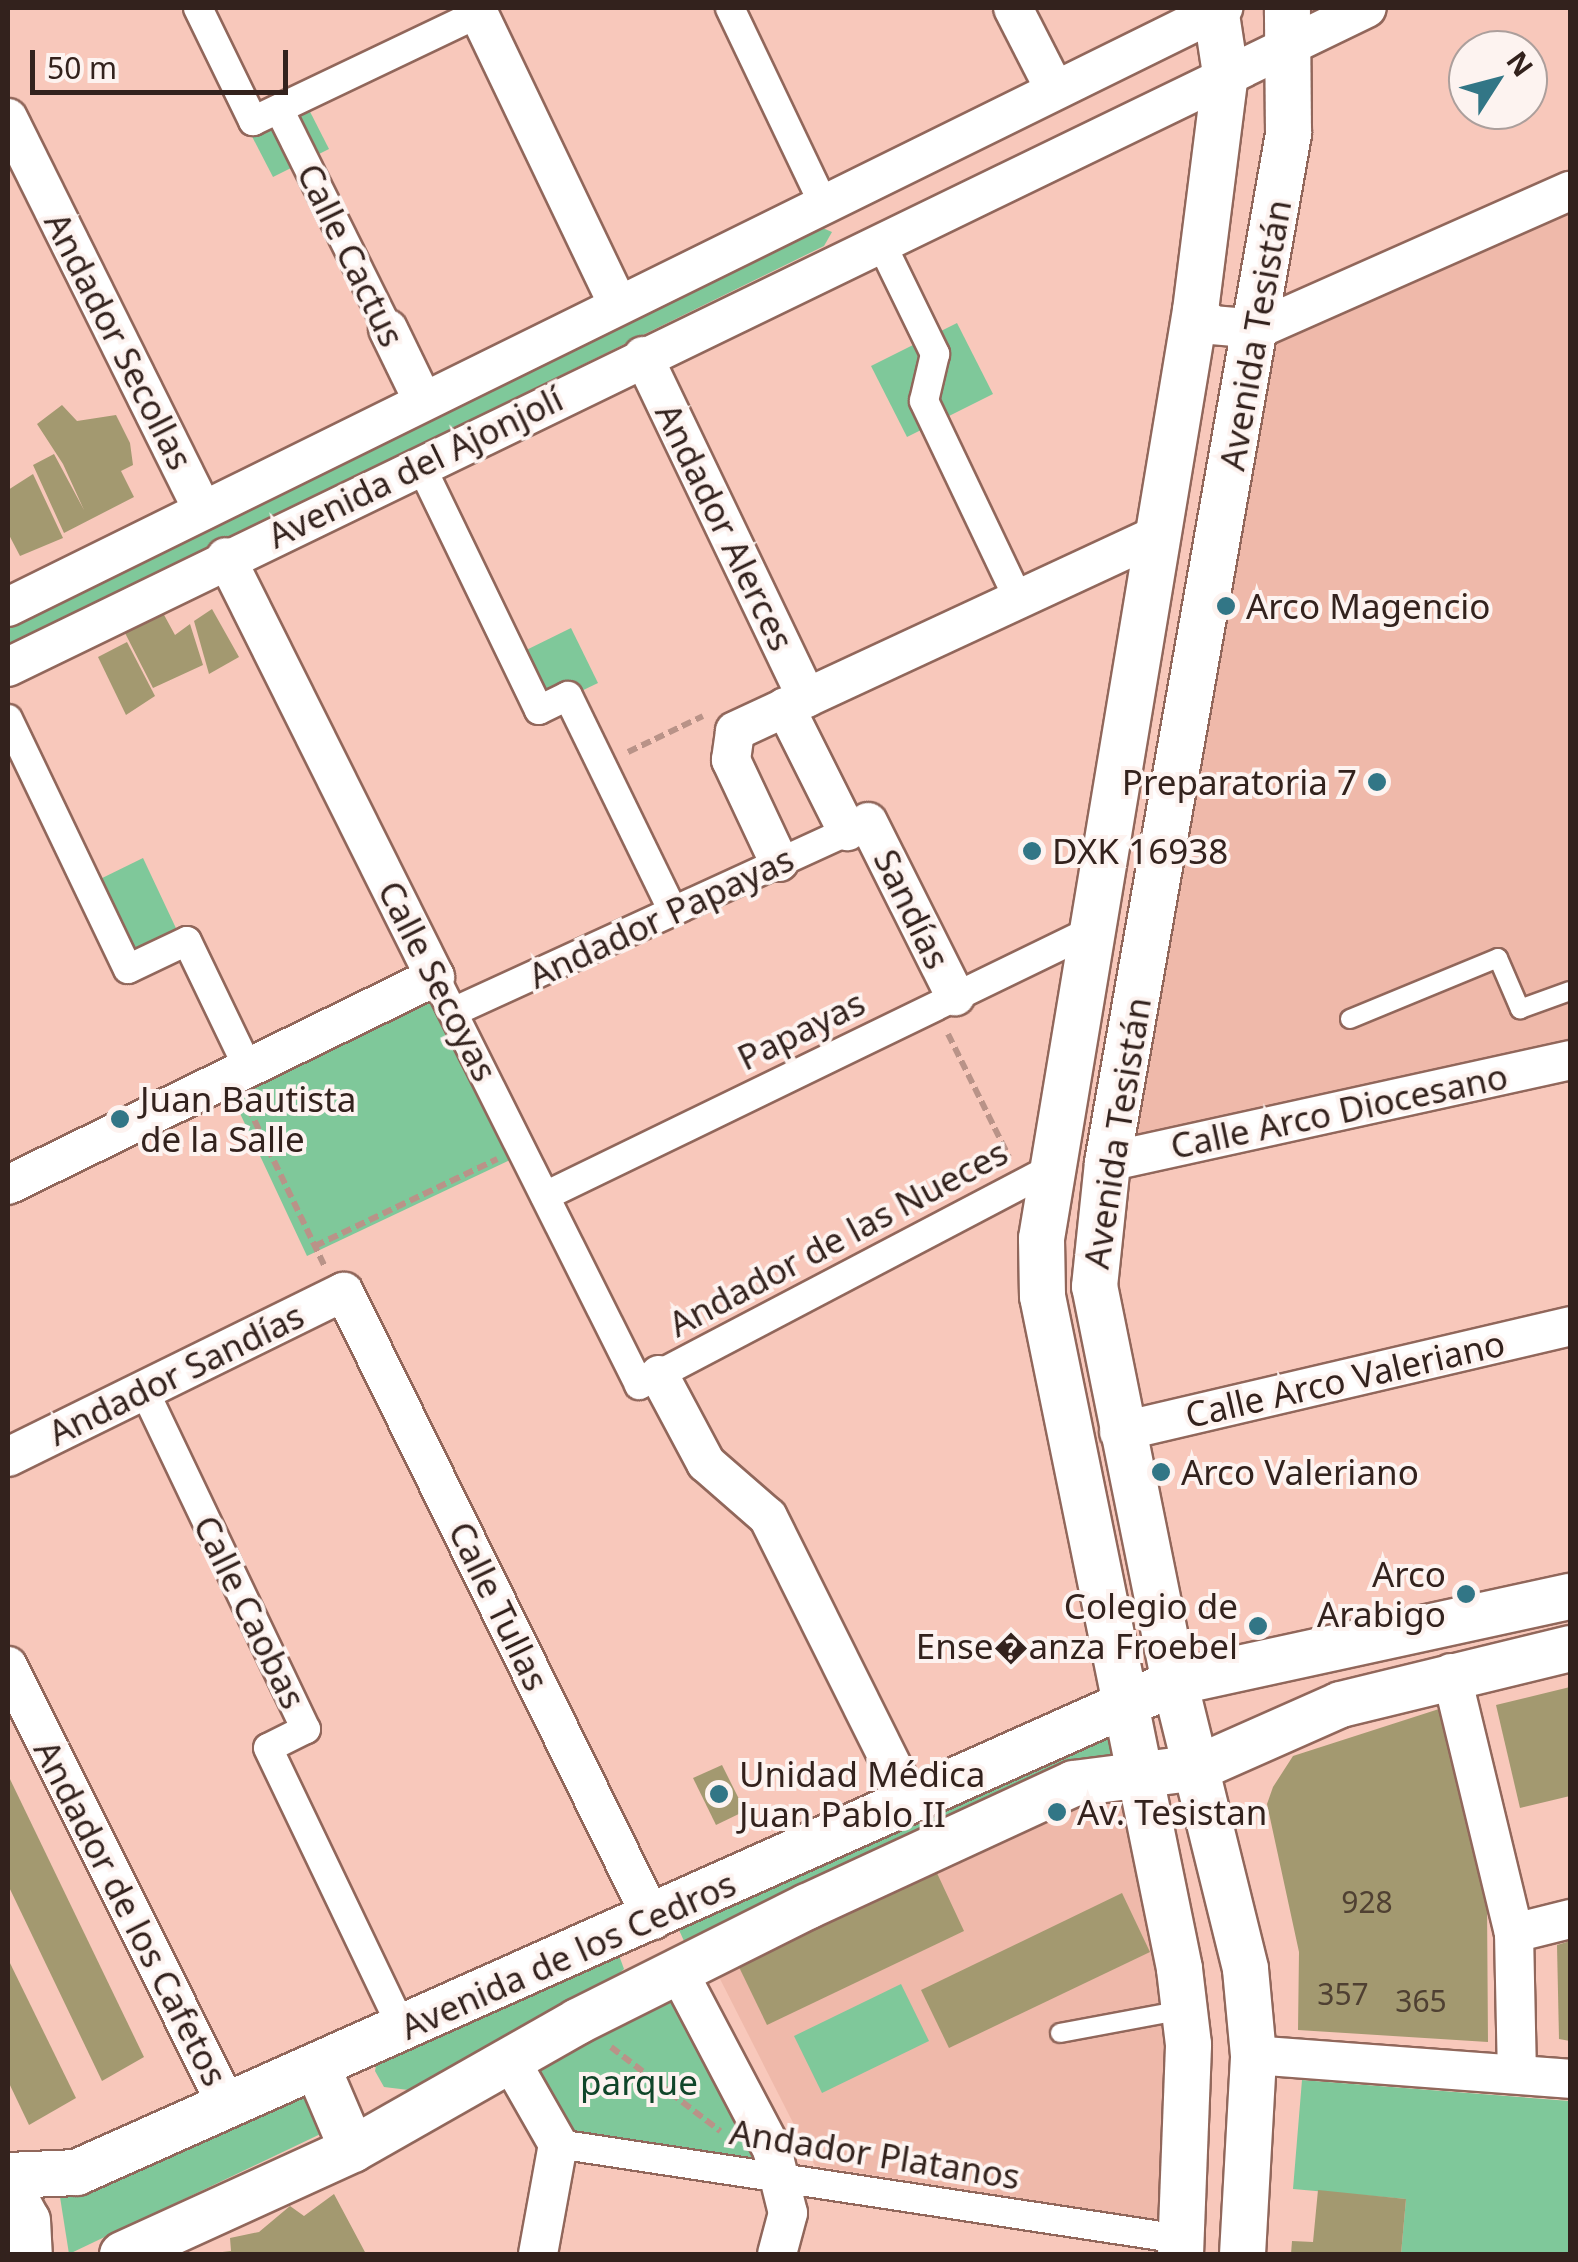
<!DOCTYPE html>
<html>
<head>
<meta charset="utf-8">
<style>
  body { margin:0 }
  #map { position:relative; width:1578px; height:2262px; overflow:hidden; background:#f8c8bb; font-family:"Noto Sans",sans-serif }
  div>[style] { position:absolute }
  .built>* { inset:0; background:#efb9aa }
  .green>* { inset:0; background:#7fc89a }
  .building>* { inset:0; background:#a39970 }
  .path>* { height:6px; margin-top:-3px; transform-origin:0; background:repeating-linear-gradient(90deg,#b99388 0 10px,transparent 0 15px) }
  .roads { filter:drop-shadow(2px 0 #91675b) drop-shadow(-2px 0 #91675b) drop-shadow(0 2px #91675b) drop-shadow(0 -2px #91675b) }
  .service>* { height:18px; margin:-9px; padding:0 9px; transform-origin:9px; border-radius:9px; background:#fff }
  .pedestrian>* { height:28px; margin:-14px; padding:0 14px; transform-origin:14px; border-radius:14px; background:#fff }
  .minor>* { height:38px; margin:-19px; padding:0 19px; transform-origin:19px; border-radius:19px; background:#fff }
  .tertiary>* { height:45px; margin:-22.5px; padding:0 22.5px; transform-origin:22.5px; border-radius:22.5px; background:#fff }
  .dots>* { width:28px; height:28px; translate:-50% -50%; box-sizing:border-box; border:5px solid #fdf3f0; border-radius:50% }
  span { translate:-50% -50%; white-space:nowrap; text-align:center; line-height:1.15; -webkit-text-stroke:8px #fdf3f0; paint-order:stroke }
  .number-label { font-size:30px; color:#4f4032 }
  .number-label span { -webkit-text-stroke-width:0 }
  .street-label { font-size:35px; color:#33221d }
  .poi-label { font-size:35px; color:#33221d }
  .left { translate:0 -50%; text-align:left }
  .right { translate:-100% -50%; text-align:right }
  .park-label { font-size:35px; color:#104529 }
  .frame { position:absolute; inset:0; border:10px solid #33221d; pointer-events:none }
  .north { position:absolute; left:1448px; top:30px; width:100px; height:100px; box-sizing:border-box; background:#fdf3f0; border:2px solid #ac9f9c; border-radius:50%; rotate:54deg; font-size:28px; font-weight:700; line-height:40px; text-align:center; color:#33221d }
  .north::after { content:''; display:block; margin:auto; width:35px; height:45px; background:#327686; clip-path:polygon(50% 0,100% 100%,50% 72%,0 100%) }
  .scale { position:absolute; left:30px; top:50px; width:258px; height:45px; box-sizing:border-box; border:5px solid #33221d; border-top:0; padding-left:12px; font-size:30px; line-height:35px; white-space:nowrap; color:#33221d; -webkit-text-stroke:8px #fdf3f0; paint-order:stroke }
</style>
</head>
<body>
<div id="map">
  <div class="built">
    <div style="clip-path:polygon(1570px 201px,1570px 1050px,1126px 1152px,1257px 344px)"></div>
    <div style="clip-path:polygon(1125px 1781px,1166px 1968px,1160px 2220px,815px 2166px,718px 1975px)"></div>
  </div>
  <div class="green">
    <div style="clip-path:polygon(299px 90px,329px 149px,273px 177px,243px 119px)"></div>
    <div style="clip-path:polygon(818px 226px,832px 232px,824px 246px,8px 647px,8px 623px)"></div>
    <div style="clip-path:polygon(957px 323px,993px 394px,907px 437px,871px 366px)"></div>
    <div style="clip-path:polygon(571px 628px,598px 683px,527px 717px,500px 663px)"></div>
    <div style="clip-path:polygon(143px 858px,182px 941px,130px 966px,90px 884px)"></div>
    <div style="clip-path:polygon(455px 985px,533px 1149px,307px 1256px,230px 1092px)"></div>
    <div style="clip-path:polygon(1116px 1717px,1126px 1762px,899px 1838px,684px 1941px,674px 1919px)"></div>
    <div style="clip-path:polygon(617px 1950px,624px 1969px,615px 1977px,417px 2091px,384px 2087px,375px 2071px,379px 2051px)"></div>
    <div style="clip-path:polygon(901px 1984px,929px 2041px,822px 2093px,794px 2036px)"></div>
    <div style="clip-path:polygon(669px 1991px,746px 2136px,755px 2167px,569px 2138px,529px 2069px)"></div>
    <div style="clip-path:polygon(311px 2076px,331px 2129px,69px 2254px,60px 2197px)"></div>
    <div style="clip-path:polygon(1302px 2080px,1570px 2101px,1570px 2254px,1401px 2254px,1406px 2199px,1293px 2189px)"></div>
  </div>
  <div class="building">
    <div style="clip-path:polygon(62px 405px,77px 421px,116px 415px,130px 443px,133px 465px,121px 471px,134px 497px,64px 533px,33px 465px,54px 454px,84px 510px,63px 464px,37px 424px)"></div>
    <div style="clip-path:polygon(33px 474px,63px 538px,20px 556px,8px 533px,8px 490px)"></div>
    <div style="clip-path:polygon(212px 609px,239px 657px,209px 674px,194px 621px)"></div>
    <div style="clip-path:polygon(163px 613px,175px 635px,190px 624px,203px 665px,153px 688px,125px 633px)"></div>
    <div style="clip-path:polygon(127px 642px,155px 696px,126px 715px,98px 657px)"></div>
    <div style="clip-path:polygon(1570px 1687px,1570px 1796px,1520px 1808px,1496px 1705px)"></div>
    <div style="clip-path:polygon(1439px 1709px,1487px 1904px,1488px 2042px,1298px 2030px,1299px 1952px,1267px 1804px,1273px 1787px,1293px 1756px)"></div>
    <div style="clip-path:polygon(722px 1765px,745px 1811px,716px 1825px,693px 1778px)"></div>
    <div style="clip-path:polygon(8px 1775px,144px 2057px,102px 2081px,8px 1885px)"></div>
    <div style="clip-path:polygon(936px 1871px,964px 1931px,767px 2025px,738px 1965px)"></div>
    <div style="clip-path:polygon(1122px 1893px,1150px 1952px,949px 2048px,921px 1990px)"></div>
    <div style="clip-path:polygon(1570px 1941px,1570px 2041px,1559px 2039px,1557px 1945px)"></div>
    <div style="clip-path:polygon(8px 1959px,76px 2098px,29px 2125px,8px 2081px)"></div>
    <div style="clip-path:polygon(1318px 2190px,1406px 2199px,1401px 2254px,1291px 2254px,1292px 2241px,1313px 2242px)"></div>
    <div style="clip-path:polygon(334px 2194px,366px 2254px,205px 2254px,231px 2251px,230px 2238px,259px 2232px,290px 2206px,304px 2216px)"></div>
  </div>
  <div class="path">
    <div style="left:628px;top:752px;width:83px;rotate:-25.6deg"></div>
    <div style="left:948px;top:1034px;width:137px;rotate:63.6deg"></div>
    <div style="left:248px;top:1107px;width:178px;rotate:64.3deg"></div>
    <div style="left:315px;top:1246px;width:202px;rotate:-25.5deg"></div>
    <div style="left:611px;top:2047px;width:138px;rotate:37.6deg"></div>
  </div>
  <div class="roads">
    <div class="service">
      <div style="left:1350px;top:1019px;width:160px;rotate:-22.4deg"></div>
      <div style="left:1498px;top:958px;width:56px;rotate:66.7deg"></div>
      <div style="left:1520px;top:1009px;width:53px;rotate:-19.8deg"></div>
      <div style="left:1060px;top:2033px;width:125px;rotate:-10.6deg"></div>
    </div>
    <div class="pedestrian">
      <div style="left:198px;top:8px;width:126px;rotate:64deg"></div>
      <div style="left:253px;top:121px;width:250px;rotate:-25.5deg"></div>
      <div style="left:730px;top:8px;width:216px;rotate:64.5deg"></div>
      <div style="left:279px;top:109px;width:246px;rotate:63.6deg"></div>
      <div style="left:880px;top:241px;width:126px;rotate:64deg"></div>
      <div style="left:935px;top:354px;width:48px;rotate:103.2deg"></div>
      <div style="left:924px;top:401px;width:218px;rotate:64.5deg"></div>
      <div style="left:421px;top:466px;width:271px;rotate:64.2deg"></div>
      <div style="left:539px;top:710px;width:32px;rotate:-26deg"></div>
      <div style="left:568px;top:696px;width:239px;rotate:64deg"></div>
      <div style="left:8px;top:719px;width:277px;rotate:64.4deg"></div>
      <div style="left:128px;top:969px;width:65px;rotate:-25.4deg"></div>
      <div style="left:187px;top:941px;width:141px;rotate:64.3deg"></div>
      <div style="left:435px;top:977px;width:456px;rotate:63.4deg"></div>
      <div style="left:639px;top:1385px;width:467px;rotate:-27.7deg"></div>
      <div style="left:453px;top:1012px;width:449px;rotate:-24.6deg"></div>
      <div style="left:545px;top:1196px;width:607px;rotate:-25.89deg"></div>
      <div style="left:144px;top:1390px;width:376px;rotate:64.5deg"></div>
      <div style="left:306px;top:1729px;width:42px;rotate:153.4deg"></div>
      <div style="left:268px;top:1748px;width:313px;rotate:64.4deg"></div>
      <div style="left:558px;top:2144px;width:629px;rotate:8.68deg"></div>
    </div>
    <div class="minor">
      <div style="left:476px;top:8px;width:328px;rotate:64.4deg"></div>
      <div style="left:1013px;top:8px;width:92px;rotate:62.9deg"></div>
      <div style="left:8px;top:118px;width:438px;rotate:63.6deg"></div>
      <div style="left:1195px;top:310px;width:23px;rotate:41deg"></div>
      <div style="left:1212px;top:325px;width:46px;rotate:5deg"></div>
      <div style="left:1258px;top:329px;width:341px;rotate:-23.9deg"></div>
      <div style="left:388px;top:329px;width:80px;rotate:64.1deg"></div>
      <div style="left:643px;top:356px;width:379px;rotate:64.4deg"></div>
      <div style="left:8px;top:607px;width:1355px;rotate:-26.24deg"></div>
      <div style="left:8px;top:667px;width:1510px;rotate:-25.87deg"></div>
      <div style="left:785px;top:707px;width:139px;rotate:63.4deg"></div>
      <div style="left:868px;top:822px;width:195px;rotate:63.4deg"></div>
      <div style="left:779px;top:862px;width:113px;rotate:-115.2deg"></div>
      <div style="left:731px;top:760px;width:29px;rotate:-82deg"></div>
      <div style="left:735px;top:731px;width:463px;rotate:-24.9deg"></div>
      <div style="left:1107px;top:1162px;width:474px;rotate:-12.4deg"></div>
      <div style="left:8px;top:1185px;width:475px;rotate:-26deg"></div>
      <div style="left:435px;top:977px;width:469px;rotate:-116.5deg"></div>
      <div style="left:659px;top:1375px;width:100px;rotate:61.9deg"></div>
      <div style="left:706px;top:1463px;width:82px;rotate:41.1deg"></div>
      <div style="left:768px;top:1517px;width:312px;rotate:63.5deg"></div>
      <div style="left:1119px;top:1432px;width:463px;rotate:-13.2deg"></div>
      <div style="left:8px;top:1457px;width:374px;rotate:-26.2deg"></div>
      <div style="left:344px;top:1292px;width:700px;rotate:63.8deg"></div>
      <div style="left:8px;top:1666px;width:491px;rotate:63.5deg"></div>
      <div style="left:1451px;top:1673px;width:268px;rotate:76.4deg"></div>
      <div style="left:1514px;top:1933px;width:141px;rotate:88.8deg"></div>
      <div style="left:1514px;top:1933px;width:58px;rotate:-14deg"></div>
      <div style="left:678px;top:1971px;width:201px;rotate:62.2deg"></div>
      <div style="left:772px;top:2149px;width:66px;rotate:76deg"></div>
      <div style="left:788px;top:2213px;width:42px;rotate:105deg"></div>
      <div style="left:1253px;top:2055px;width:318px;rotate:4.3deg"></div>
      <div style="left:510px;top:2060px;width:97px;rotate:60.3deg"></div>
      <div style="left:558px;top:2144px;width:112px;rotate:100.3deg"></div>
    </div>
    <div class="tertiary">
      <div style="left:317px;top:2067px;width:89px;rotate:66.9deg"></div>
      <div style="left:8px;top:2175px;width:68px;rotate:-2.5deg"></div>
      <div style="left:76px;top:2172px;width:1202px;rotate:-24.05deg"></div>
      <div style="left:1174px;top:1682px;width:405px;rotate:-12.3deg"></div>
      <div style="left:8px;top:2185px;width:40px;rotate:62deg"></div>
      <div style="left:27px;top:2220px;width:34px;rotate:87deg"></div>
      <div style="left:122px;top:2254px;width:253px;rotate:-24.5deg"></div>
      <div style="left:352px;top:2149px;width:259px;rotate:-29.6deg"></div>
      <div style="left:577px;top:2021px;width:257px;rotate:-26.6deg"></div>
      <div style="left:807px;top:1906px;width:293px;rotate:-24.8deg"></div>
      <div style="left:1073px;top:1783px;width:126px;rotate:-7.3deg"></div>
      <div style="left:1198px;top:1767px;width:155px;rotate:-23.9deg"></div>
      <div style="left:1340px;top:1704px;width:237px;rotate:-13.7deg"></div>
      <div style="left:1180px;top:2254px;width:210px;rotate:-87.8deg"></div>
      <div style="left:1188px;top:2044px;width:77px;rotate:-96.8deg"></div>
      <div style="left:1179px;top:1968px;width:686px;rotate:-101.52deg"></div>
      <div style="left:1042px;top:1296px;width:58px;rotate:-91deg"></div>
      <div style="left:1041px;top:1238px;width:941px;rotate:-80.58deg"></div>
      <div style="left:1195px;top:310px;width:239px;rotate:-82.8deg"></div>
      <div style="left:1225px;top:73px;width:66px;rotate:-98.7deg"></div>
      <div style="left:1242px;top:2254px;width:199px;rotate:-86.8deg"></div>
      <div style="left:1253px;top:2055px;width:87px;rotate:-95.3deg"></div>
      <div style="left:1245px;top:1968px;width:295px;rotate:-103.9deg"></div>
      <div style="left:1174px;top:1682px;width:404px;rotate:-101.4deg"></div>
      <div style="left:1094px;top:1286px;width:125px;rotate:-84deg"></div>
      <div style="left:1107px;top:1162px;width:1045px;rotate:-80.02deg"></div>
      <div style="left:1288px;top:133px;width:125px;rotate:-90.5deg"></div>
    </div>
  </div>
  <div class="dots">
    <div style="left:1226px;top:606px;background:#327686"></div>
    <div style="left:1377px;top:782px;background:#327686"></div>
    <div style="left:1032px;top:851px;background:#327686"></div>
    <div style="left:120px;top:1119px;background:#327686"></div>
    <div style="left:1161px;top:1472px;background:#327686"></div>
    <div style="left:1466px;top:1594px;background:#327686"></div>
    <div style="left:1258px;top:1626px;background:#327686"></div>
    <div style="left:719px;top:1794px;background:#327686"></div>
    <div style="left:1057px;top:1812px;background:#327686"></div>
  </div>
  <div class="number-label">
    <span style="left:1367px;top:1902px">928</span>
    <span style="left:1343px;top:1994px">357</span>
    <span style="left:1421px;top:2001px">365</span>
  </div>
  <div class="street-label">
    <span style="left:351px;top:255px;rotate:64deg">Calle Cactus</span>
    <span style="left:1255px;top:335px;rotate:-80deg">Avenida Tesistán</span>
    <span style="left:119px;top:341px;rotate:63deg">Andador Secollas</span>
    <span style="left:415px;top:467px;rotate:-26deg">Avenida del Ajonjolí</span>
    <span style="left:725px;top:527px;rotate:64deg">Andador Alerces</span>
    <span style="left:912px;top:909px;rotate:64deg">Sandías</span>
    <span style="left:661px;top:917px;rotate:-25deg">Andador Papayas</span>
    <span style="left:438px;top:981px;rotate:63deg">Calle Secoyas</span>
    <span style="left:801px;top:1030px;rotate:-26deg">Papayas</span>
    <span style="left:1339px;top:1111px;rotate:-12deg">Calle Arco Diocesano</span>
    <span style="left:1117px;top:1133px;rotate:-81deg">Avenida Tesistán</span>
    <span style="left:838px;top:1238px;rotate:-28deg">Andador de las Nueces</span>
    <span style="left:176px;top:1374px;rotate:-26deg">Andador Sandías</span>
    <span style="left:1345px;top:1379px;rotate:-13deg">Calle Arco Valeriano</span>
    <span style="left:499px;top:1606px;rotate:64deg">Calle Tullas</span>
    <span style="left:250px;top:1612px;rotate:64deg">Calle Caobas</span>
    <span style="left:131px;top:1913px;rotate:63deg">Andador de los Cafetos</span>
    <span style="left:568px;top:1955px;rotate:-24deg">Avenida de los Cedros</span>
    <span style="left:875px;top:2154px;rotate:9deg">Andador Platanos</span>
  </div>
  <div class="poi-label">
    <span class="left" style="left:1246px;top:606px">Arco Magencio</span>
    <span class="right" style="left:1357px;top:782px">Preparatoria 7</span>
    <span class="left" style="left:1052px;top:851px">DXK 16938</span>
    <span class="left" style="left:140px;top:1119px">Juan Bautista<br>de la Salle</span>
    <span class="left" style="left:1181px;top:1472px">Arco Valeriano</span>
    <span class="right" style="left:1446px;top:1594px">Arco<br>Arabigo</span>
    <span class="right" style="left:1238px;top:1626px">Colegio de<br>Ense�anza Froebel</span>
    <span class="left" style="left:739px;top:1794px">Unidad Médica<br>Juan Pablo II</span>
    <span class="left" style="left:1077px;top:1812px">Av. Tesistan</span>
  </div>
  <div class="park-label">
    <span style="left:639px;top:2082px">parque</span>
  </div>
  <div class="frame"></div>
  <div class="north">N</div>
  <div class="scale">50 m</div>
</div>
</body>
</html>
